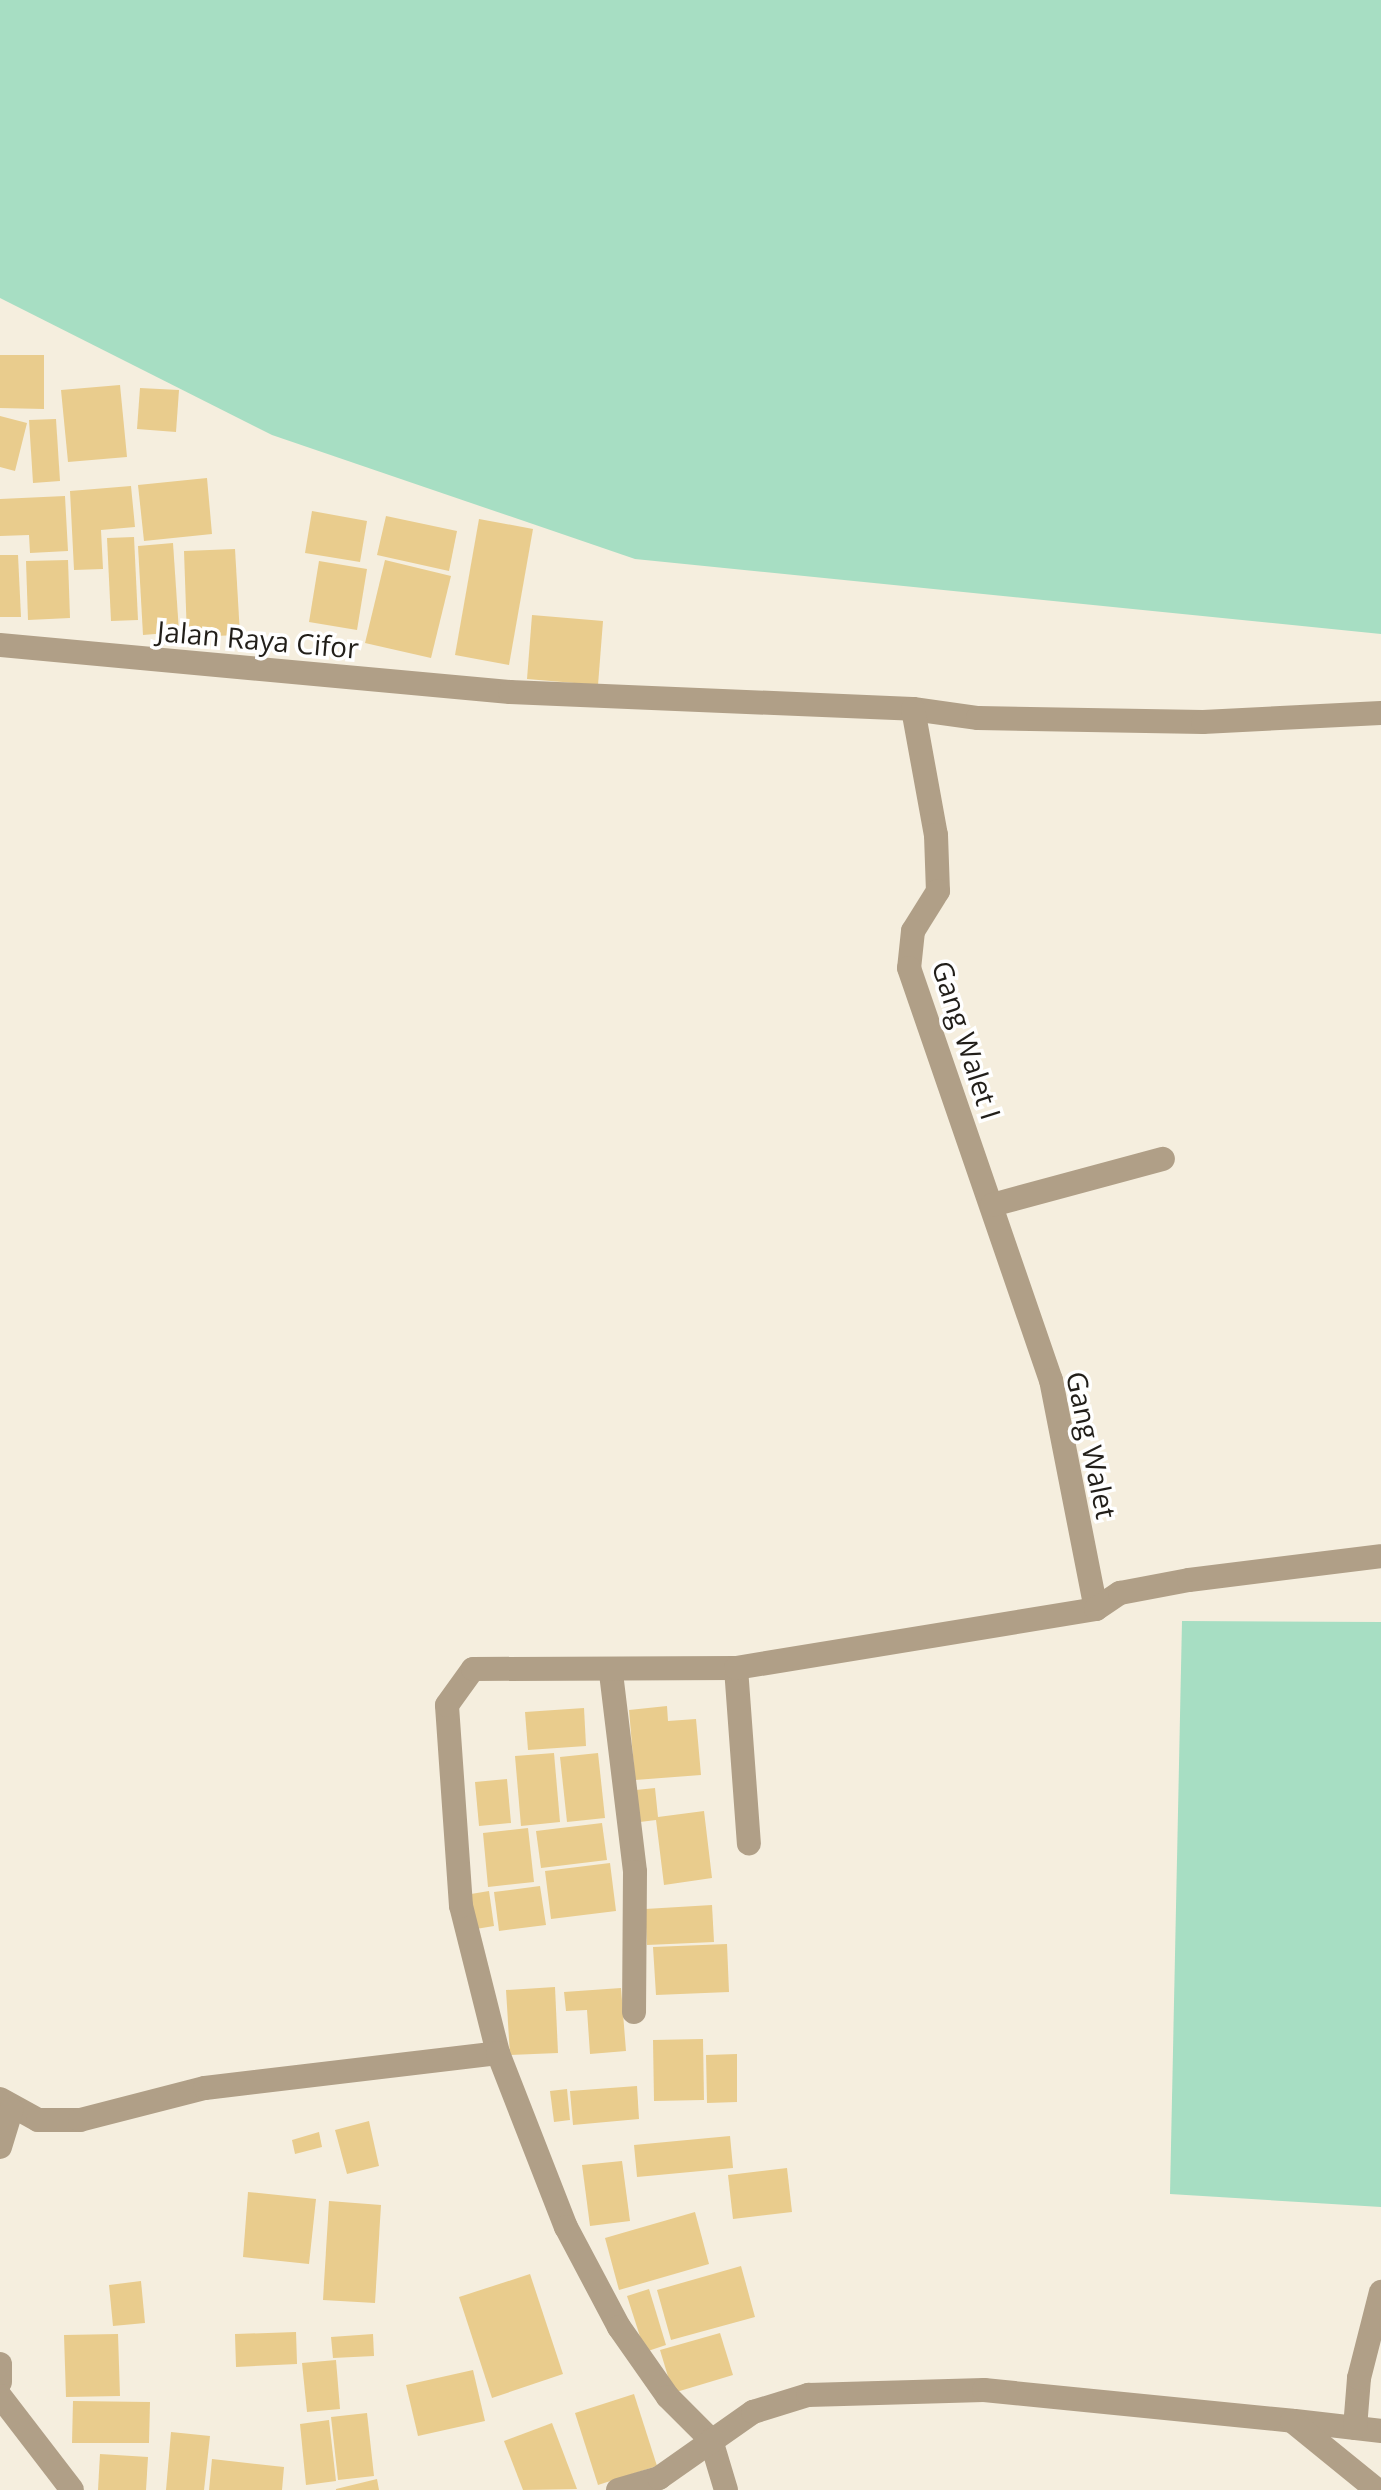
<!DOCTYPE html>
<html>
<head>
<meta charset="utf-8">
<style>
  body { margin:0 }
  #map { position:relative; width:1381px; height:2490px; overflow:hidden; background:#f5eede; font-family:"Open Sans",sans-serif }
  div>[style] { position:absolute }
  .green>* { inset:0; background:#a7dec3 }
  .building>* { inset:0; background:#e9cc8d }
  .lane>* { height:24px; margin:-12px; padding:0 12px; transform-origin:12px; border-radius:12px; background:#b09f87 }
  .street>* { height:24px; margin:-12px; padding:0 12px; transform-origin:12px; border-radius:12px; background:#b09f87 }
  span { translate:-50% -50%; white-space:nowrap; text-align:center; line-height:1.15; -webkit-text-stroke:7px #fff; paint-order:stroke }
  .street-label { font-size:28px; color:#211e19 }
</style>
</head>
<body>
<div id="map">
  <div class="green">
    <div style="clip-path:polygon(0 0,1381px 0,1381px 634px,635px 559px,272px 435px,0 298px)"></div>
    <div style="clip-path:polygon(1182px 1621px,1381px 1622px,1381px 2207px,1170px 2194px)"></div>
  </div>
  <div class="building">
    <div style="clip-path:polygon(0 355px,44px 355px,44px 409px,0 408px)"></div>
    <div style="clip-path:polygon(120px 385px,127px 457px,68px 462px,61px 390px)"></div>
    <div style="clip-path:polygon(140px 388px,179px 390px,176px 432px,137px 429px)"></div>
    <div style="clip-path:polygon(0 416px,27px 423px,15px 471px,0 467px)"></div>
    <div style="clip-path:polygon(56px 419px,60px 481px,33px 483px,29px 420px)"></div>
    <div style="clip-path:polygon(207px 478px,212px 534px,144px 541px,138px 485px)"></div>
    <div style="clip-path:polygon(131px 486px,135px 527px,101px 530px,103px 569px,74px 570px,70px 491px)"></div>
    <div style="clip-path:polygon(65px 496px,68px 551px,30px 553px,29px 535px,0 536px,0 499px)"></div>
    <div style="clip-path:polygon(312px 511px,367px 521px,360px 562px,305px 553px)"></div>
    <div style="clip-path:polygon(386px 516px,457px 531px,449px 571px,377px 555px)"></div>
    <div style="clip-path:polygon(479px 519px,533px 529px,509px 665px,455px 655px)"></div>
    <div style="clip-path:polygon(134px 537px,138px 620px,111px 621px,107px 538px)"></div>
    <div style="clip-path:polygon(173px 543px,179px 632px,143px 635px,138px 546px)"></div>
    <div style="clip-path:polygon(235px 549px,240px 635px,187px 637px,184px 551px)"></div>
    <div style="clip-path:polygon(0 555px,18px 555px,21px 617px,0 617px)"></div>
    <div style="clip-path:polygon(68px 560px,70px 618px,28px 620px,26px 561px)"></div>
    <div style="clip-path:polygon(385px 560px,451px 576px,431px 658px,365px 643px)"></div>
    <div style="clip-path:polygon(319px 561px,367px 569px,357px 630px,309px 622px)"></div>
    <div style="clip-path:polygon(532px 615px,603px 621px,598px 685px,527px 679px)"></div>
    <div style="clip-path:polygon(667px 1706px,668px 1721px,696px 1719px,701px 1775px,635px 1780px,629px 1710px)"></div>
    <div style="clip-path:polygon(584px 1708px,586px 1746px,528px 1750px,525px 1712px)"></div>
    <div style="clip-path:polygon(554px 1753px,560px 1822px,521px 1826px,515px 1756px)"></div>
    <div style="clip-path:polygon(598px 1753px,605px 1818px,567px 1822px,560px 1757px)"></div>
    <div style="clip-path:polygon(507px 1779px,511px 1823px,479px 1826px,475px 1782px)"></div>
    <div style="clip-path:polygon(655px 1788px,658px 1817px,704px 1811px,712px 1878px,664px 1885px,656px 1820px,640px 1822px,636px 1790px)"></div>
    <div style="clip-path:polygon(602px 1823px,607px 1860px,541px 1868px,536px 1831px)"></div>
    <div style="clip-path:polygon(528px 1828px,534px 1882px,488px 1887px,483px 1833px)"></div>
    <div style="clip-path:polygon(610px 1863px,616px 1911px,551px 1919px,545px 1871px)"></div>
    <div style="clip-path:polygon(540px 1886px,546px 1925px,499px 1931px,494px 1892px)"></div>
    <div style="clip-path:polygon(489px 1891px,494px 1926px,476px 1929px,471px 1894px)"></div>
    <div style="clip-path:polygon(712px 1905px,714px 1942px,647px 1945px,645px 1909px)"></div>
    <div style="clip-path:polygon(727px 1944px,729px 1992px,656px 1995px,653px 1947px)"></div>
    <div style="clip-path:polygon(555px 1987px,558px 2053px,510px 2055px,506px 1990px)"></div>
    <div style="clip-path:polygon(621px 1988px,626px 2051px,590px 2054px,587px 2010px,566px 2011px,564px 1992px)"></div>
    <div style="clip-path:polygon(703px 2039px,704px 2100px,654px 2101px,653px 2040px)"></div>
    <div style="clip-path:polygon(737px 2054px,737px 2102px,707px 2103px,706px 2055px)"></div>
    <div style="clip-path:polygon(637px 2086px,639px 2119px,573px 2125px,570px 2091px)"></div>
    <div style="clip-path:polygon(567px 2089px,570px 2120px,554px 2122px,550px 2091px)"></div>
    <div style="clip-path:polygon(369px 2121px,379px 2166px,347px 2174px,335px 2130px)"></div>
    <div style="clip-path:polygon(319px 2132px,322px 2147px,295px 2154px,292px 2140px)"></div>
    <div style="clip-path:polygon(730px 2136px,733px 2168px,637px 2177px,634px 2145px)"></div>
    <div style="clip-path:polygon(622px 2161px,630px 2221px,590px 2226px,582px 2165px)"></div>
    <div style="clip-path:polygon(787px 2168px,792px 2212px,733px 2219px,728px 2175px)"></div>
    <div style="clip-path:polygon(248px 2192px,316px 2199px,309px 2264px,243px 2257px)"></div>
    <div style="clip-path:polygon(329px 2201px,381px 2205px,375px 2303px,323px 2300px)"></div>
    <div style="clip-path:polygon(695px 2212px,709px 2264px,619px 2290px,605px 2238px)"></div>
    <div style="clip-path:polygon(741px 2266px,755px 2317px,671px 2340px,657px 2290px)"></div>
    <div style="clip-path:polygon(530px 2274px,563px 2374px,492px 2398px,459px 2297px)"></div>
    <div style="clip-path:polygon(141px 2281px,145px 2323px,113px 2326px,109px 2285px)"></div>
    <div style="clip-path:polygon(649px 2289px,666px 2345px,645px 2352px,627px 2296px)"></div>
    <div style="clip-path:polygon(296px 2332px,297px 2364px,236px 2367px,235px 2334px)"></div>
    <div style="clip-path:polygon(720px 2333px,733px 2375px,673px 2393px,660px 2350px)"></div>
    <div style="clip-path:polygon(118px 2334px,120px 2396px,66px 2397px,64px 2335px)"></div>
    <div style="clip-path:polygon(373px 2334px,374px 2356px,333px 2358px,331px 2337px)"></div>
    <div style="clip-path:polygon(336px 2360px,340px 2409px,307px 2412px,302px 2363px)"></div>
    <div style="clip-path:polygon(473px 2370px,485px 2421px,418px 2436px,406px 2385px)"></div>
    <div style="clip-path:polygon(634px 2394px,657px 2466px,598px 2485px,575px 2413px)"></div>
    <div style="clip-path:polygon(73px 2401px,150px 2402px,149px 2443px,72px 2443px)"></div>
    <div style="clip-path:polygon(367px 2413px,374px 2476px,338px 2480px,331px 2417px)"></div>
    <div style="clip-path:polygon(329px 2420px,336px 2481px,306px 2485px,300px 2424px)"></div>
    <div style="clip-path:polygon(552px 2423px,577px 2489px,523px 2490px,504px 2441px)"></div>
    <div style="clip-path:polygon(171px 2432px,210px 2436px,204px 2490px,166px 2490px)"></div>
    <div style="clip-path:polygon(100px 2454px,148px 2457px,146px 2490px,98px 2490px)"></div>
    <div style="clip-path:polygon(212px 2459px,284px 2467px,282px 2490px,209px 2490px)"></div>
    <div style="clip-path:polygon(377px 2479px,379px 2490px,336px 2490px,336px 2489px)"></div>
  </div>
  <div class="lane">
    <div style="left:736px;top:1668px;width:176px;rotate:85.8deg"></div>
  </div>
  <div class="street">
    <div style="left:0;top:645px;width:512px;rotate:5.27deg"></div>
    <div style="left:510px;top:692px;width:403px;rotate:2.4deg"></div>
    <div style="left:913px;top:709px;width:66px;rotate:7.9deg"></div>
    <div style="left:978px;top:718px;width:225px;rotate:1deg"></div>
    <div style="left:1203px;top:722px;width:178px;rotate:-2.9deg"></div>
    <div style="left:913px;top:709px;width:128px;rotate:79.7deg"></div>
    <div style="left:936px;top:835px;width:56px;rotate:88deg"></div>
    <div style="left:938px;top:891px;width:47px;rotate:122deg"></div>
    <div style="left:913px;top:931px;width:37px;rotate:96deg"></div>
    <div style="left:909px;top:968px;width:436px;rotate:71deg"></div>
    <div style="left:1051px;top:1380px;width:233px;rotate:78.9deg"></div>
    <div style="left:992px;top:1205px;width:177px;rotate:-15.1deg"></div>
    <div style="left:611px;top:1673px;width:200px;rotate:83.1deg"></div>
    <div style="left:635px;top:1872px;width:140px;rotate:90.4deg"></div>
    <div style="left:498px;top:2053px;width:152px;rotate:-104.1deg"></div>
    <div style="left:461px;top:1906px;width:201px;rotate:-94deg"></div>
    <div style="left:447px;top:1705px;width:44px;rotate:-54.2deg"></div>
    <div style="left:473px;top:1669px;width:263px;rotate:-0.2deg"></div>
    <div style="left:736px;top:1668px;width:365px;rotate:-9.3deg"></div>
    <div style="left:1096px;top:1609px;width:29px;rotate:-34deg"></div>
    <div style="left:1120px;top:1593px;width:70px;rotate:-10.7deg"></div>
    <div style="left:1189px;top:1580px;width:193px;rotate:-7.1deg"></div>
    <div style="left:0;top:2099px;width:43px;rotate:28.9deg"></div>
    <div style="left:38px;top:2120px;width:42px"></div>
    <div style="left:80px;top:2120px;width:129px;rotate:-14.4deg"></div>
    <div style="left:205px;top:2088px;width:295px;rotate:-6.8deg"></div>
    <div style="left:498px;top:2053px;width:187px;rotate:68.7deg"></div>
    <div style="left:566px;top:2227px;width:113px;rotate:62.1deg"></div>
    <div style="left:619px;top:2327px;width:85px;rotate:55deg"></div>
    <div style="left:668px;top:2397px;width:61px;rotate:45deg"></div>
    <div style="left:711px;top:2440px;width:52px;rotate:73.3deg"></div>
    <div style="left:0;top:2147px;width:39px;rotate:-73deg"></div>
    <div style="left:0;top:2364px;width:18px;rotate:90deg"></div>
    <div style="left:0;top:2396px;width:118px;rotate:52.5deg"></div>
    <div style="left:1295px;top:2421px;width:87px;rotate:6.6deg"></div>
    <div style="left:1355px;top:2428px;width:50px;rotate:-85.4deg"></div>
    <div style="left:1359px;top:2378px;width:89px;rotate:-75.7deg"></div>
    <div style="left:618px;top:2490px;width:43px;rotate:-16.3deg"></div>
    <div style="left:659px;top:2478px;width:115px;rotate:-35.1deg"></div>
    <div style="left:753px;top:2412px;width:58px;rotate:-17.2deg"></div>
    <div style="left:808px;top:2395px;width:176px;rotate:-1.6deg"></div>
    <div style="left:984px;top:2390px;width:310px;rotate:5.7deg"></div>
    <div style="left:1292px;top:2421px;width:109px;rotate:39.1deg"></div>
  </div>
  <div class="street-label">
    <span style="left:258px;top:639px;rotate:5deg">Jalan Raya Cifor</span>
    <span style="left:967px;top:1040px;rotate:72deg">Gang Walet I</span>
    <span style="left:1092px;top:1445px;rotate:78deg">Gang Walet</span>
  </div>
</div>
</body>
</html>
